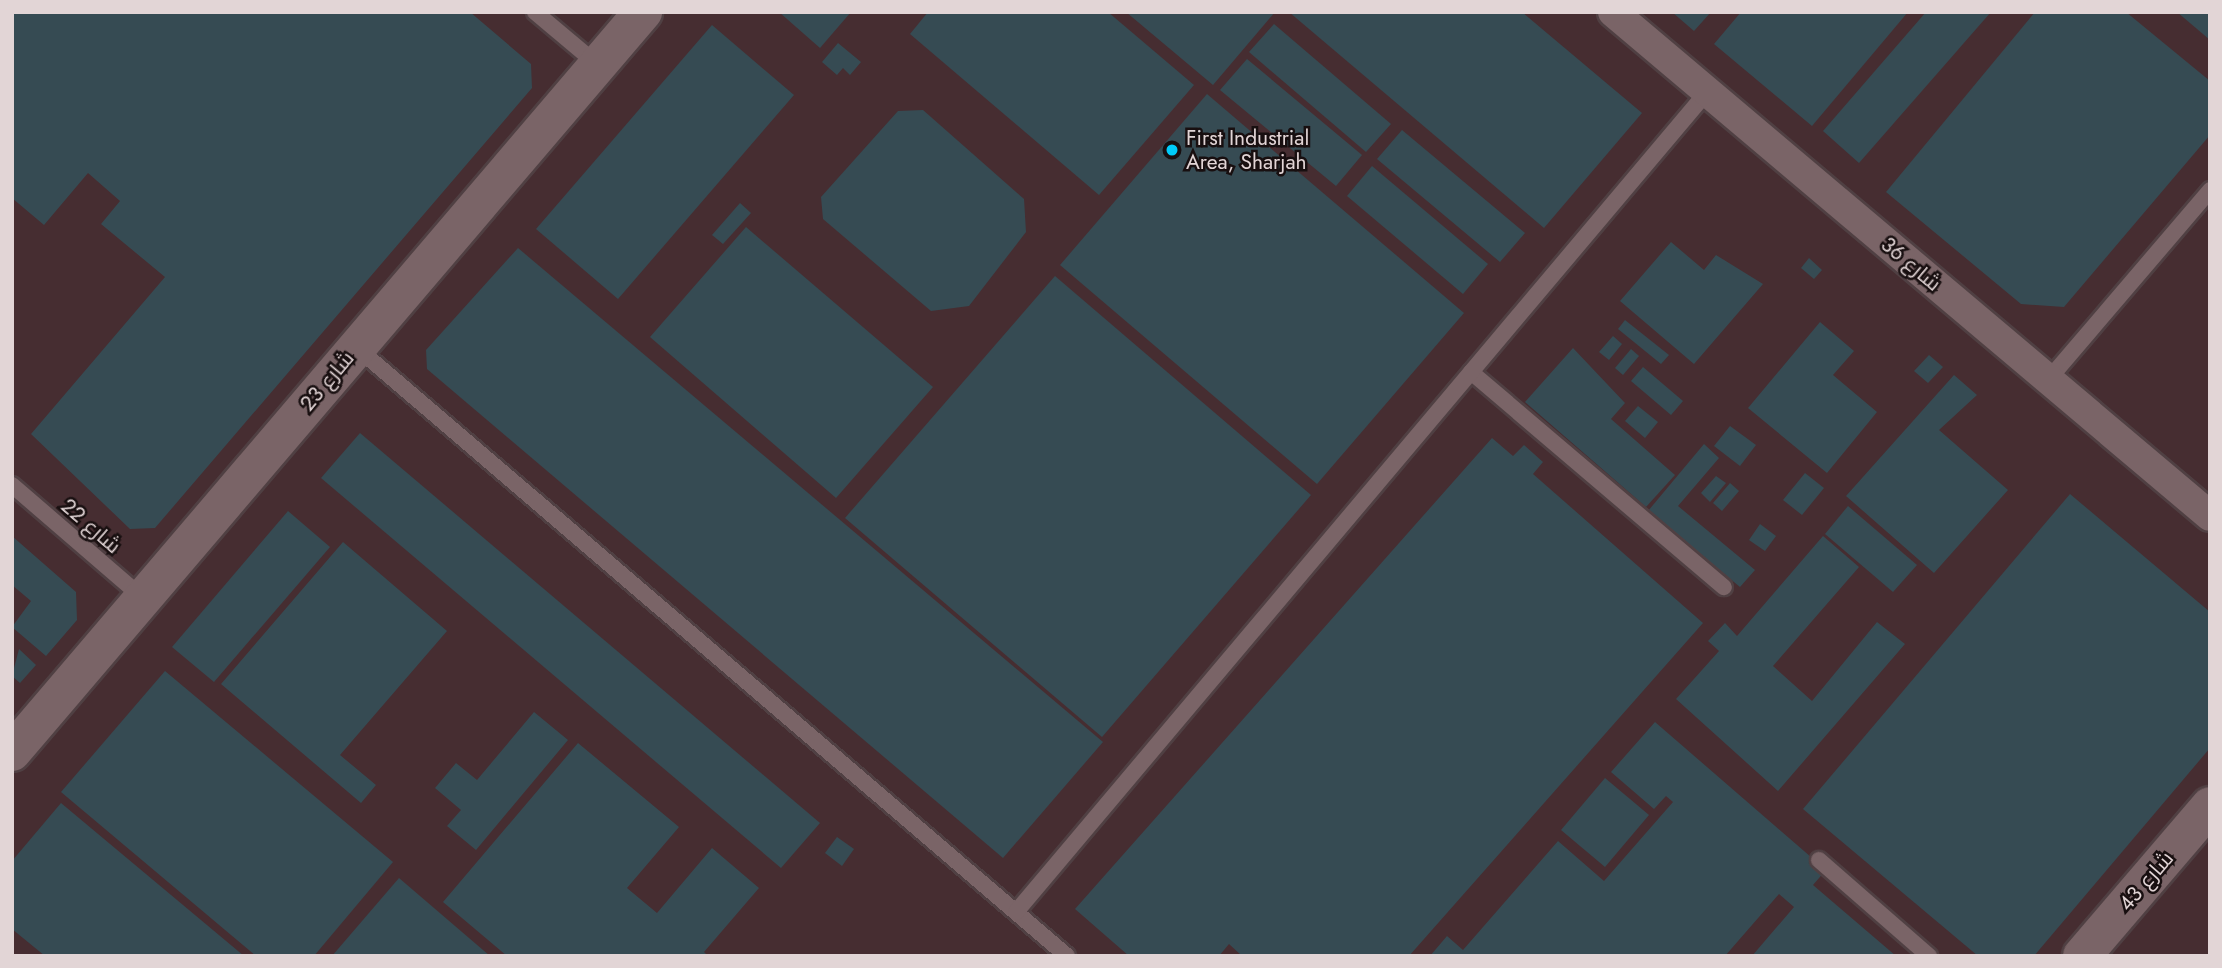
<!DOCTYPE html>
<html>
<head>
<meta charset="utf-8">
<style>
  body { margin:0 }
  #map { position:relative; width:2222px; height:968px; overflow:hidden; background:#362326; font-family:Jost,Cairo,sans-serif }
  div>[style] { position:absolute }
  .built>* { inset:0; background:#462d31 }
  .building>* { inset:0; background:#364b53 }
  .roads { filter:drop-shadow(2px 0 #504043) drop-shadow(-2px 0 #504043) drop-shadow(0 2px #504043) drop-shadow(0 -2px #504043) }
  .service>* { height:16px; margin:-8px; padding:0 8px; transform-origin:8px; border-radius:8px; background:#7a6467 }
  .minor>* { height:30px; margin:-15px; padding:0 15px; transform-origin:15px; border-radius:15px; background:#7a6467 }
  .tertiary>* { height:38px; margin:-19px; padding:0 19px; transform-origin:19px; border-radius:19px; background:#7a6467 }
  .dots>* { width:19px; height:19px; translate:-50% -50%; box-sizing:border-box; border:4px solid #180f10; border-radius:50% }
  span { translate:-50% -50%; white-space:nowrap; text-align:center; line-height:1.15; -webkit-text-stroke:5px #180f10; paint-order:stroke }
  .poi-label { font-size:21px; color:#e2d5d6 }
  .left { translate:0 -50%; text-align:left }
  .street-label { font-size:21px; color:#e2d5d6 }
  .frame { position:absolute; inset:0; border:14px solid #e2d5d6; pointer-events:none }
</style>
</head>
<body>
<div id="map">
  <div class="built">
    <div style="clip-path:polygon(12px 12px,2210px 12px,2210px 956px,12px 956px)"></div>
  </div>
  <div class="building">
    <div style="clip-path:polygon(12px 12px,470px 12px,531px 64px,532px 88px,155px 528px,130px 529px,31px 434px,165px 277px,101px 224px,120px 201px,88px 173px,44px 225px,12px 198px)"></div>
    <div style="clip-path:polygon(779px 12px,851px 12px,820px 48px)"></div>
    <div style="clip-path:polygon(928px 12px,1108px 12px,1194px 85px,1099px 195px,910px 34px)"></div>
    <div style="clip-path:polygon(1126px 12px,1275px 12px,1213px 85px)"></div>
    <div style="clip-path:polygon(1289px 12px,1522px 12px,1642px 113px,1544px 228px)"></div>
    <div style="clip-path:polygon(1672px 12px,1711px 12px,1694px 31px)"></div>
    <div style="clip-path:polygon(1741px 12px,1908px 12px,1812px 126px,1714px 44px)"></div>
    <div style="clip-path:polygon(1926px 12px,1991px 12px,1859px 163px,1823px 131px)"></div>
    <div style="clip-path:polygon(2035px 12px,2126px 12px,2210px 81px,2210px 135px,2064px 307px,2021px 304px,1886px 192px)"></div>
    <div style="clip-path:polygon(2177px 12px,2210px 12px,2210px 40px)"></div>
    <div style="clip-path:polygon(1274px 24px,1391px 124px,1366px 152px,1249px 52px)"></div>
    <div style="clip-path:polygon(712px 25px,794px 95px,618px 299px,536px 229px)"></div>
    <div style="clip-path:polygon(838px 43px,861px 62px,850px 75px,843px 68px,837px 75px,822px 62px)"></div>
    <div style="clip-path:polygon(1247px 59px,1362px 155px,1336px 186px,1220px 90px)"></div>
    <div style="clip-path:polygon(1207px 94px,1464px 313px,1317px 484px,1060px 265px)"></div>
    <div style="clip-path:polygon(923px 110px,1024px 199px,1026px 232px,969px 306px,931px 311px,823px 219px,821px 197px,898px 111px)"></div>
    <div style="clip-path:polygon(1402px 130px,1525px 233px,1500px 262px,1377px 159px)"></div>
    <div style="clip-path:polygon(1372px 166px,1488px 264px,1463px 294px,1347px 196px)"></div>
    <div style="clip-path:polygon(740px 203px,751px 213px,723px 244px,712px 235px)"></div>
    <div style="clip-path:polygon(746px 227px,933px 387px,836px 498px,650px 337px)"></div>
    <div style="clip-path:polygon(1671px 242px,1704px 270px,1716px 255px,1763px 284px,1694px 364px,1620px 301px)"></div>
    <div style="clip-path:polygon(518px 248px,1103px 742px,1003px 858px,427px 369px,426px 350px)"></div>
    <div style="clip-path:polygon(1809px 258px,1822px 270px,1814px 279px,1801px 268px)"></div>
    <div style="clip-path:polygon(1055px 276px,1311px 495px,1102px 737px,845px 518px)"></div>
    <div style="clip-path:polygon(1625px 320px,1669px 355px,1661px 364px,1618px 329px)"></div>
    <div style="clip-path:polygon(1820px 322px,1854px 351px,1833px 375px,1877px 412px,1827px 473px,1748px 408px)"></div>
    <div style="clip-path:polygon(1613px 336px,1622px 344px,1609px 360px,1599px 352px)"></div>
    <div style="clip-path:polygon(1573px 348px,1625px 403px,1611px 419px,1675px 475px,1646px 507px,1525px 402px)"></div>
    <div style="clip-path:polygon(1631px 349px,1639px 356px,1623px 375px,1615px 368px)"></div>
    <div style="clip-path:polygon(1929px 355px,1943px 367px,1928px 383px,1914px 371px)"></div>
    <div style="clip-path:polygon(1643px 367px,1683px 401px,1671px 415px,1631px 381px)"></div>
    <div style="clip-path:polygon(1954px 375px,1977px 395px,1939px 430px,2008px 490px,1934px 573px,1846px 496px)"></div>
    <div style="clip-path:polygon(1638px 406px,1658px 422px,1645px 438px,1625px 421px)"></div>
    <div style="clip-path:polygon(1730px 426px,1756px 445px,1740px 466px,1714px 446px)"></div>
    <div style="clip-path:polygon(360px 433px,820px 823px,781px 868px,321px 478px)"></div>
    <div style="clip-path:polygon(1492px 438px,1513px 456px,1524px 445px,1543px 462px,1533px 474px,1703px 623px,1409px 956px,1242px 956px,1229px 944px,1219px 956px,1129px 956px,1075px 909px)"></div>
    <div style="clip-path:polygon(1704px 444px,1719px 458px,1678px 506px,1755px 570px,1740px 587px,1648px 511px)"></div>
    <div style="clip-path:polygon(1805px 473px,1824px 488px,1802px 515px,1783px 500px)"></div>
    <div style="clip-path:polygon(1716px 476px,1726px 483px,1710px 502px,1701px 493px)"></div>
    <div style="clip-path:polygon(1730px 483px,1739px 491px,1722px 511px,1713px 503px)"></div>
    <div style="clip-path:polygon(2070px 494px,2210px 612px,2210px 748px,2034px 956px,1978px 956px,1803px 809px)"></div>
    <div style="clip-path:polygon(1848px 506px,1917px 565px,1893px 592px,1825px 534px)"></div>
    <div style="clip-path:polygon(288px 511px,330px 547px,214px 682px,172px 647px)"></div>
    <div style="clip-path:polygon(1760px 524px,1776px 536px,1765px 551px,1749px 540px)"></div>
    <div style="clip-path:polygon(12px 536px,76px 592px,77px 620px,46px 656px,12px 627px,31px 601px,12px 585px)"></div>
    <div style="clip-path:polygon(1823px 536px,1859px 567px,1773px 666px,1812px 701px,1877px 622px,1905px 644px,1778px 791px,1676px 699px,1719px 651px,1708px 641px,1725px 623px,1737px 636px)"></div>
    <div style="clip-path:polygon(343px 542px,447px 631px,340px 755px,376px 785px,361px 803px,221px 684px)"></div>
    <div style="clip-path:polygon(19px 649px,36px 665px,20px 683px,12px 676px)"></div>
    <div style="clip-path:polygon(165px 671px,393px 862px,314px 956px,256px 956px,61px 792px)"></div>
    <div style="clip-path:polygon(534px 712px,568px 740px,476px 850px,447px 826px,461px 810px,435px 788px,456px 763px,477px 780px)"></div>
    <div style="clip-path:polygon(1655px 722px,1826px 870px,1813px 885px,1896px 956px,1752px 956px,1794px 907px,1779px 894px,1725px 956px,1430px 956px,1447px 936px,1463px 950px,1558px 841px,1604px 881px,1673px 802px,1666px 796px,1654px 809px,1611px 772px)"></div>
    <div style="clip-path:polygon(578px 743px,679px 827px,627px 888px,657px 913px,712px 848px,759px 888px,704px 952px,708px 956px,507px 956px,443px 902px)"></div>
    <div style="clip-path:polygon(1605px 778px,1649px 815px,1605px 867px,1561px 830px)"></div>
    <div style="clip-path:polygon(61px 803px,244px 956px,45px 956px,12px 929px,12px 861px)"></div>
    <div style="clip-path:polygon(837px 837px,854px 849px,842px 866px,825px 853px)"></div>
    <div style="clip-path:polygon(399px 878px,490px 956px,332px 956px)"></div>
  </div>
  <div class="roads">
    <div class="service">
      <div style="left:535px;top:12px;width:82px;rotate:40.1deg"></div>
      <div style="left:356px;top:347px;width:936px;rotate:40.58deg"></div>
      <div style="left:1471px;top:372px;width:332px;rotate:40.4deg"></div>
      <div style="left:2048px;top:380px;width:250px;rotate:-49.5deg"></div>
      <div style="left:12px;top:485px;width:173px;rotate:40.8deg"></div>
      <div style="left:1819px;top:860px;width:146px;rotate:41.1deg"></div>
      <div style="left:1016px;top:912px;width:1072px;rotate:-49.88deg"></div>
    </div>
    <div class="minor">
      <div style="left:1613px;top:12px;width:781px;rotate:40.17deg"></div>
    </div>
    <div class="tertiary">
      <div style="left:12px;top:752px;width:973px;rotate:-49.55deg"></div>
      <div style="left:2082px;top:956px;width:197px;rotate:-49.5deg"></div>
    </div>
  </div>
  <div class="dots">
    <div style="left:1172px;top:150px;background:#00cbf9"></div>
  </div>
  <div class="poi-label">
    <span class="left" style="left:1186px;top:150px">First Industrial<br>Area, Sharjah</span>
  </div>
  <div class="street-label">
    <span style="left:1911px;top:264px;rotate:40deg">شارع 36</span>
    <span style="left:327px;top:381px;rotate:-50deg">شارع 23</span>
    <span style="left:91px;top:526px;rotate:41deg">شارع 22</span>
    <span style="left:2146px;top:881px;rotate:-49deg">شارع 43</span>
  </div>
  <div class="frame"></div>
</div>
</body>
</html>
